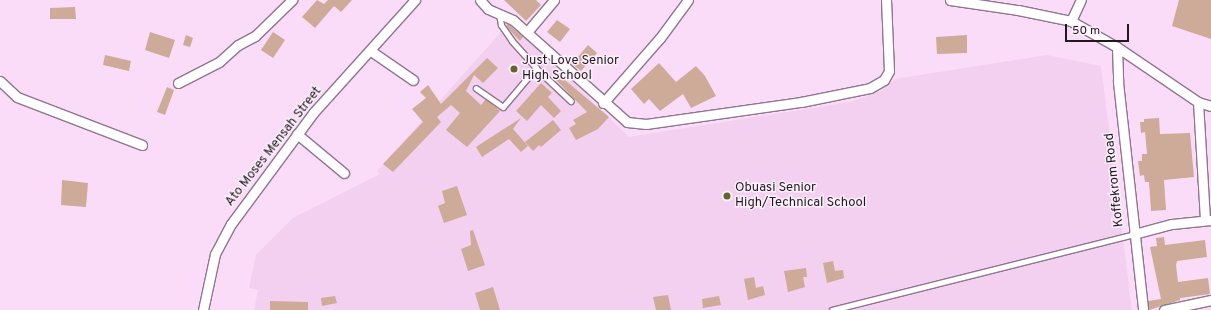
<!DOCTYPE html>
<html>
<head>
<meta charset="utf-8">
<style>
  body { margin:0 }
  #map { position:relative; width:1211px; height:310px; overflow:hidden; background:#fadcf8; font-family:Overpass,sans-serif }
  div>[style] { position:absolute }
  .built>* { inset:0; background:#f3cff0 }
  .building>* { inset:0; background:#ceab98 }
  .roads { filter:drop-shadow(1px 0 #90758e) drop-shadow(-1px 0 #90758e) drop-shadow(0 1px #90758e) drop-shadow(0 -1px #90758e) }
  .lane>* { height:4.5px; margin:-2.25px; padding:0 2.25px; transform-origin:2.25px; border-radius:2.25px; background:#fff }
  .street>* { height:9px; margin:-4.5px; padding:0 4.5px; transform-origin:4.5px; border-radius:4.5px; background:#fff }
  .dots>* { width:11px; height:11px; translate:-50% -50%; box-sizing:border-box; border:2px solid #fcf0fb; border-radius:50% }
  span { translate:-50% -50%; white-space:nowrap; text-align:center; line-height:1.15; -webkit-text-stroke:3px #fcf0fb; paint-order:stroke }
  .poi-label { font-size:13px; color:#221822 }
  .left { translate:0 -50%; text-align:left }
  .street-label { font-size:13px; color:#221822 }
  .scale { position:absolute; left:1065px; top:24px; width:64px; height:18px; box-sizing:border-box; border:2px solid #221822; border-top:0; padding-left:5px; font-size:12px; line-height:14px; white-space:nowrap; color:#221822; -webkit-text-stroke:3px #fcf0fb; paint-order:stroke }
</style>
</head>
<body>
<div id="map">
  <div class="built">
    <div style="clip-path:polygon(510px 22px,629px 137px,850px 102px,881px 91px,895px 79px,1047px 55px,1101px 66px,1132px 310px,254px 310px,258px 290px,249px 288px,256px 255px,293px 218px,380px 174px,377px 171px)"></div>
  </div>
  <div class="building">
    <div style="clip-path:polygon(317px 0,324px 4px,328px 0,352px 0,341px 12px,334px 6px,315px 28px,302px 17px)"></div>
    <div style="clip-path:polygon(504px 0,536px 0,541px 5px,526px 21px)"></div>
    <div style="clip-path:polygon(1179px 0,1211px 0,1211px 39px,1172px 26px)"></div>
    <div style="clip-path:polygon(75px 7px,76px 19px,50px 19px,50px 8px)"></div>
    <div style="clip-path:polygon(557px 20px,570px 29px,560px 42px,547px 32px)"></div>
    <div style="clip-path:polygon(508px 24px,523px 37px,520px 41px,506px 26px)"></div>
    <div style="clip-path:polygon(150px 32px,175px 40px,169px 58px,145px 50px)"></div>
    <div style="clip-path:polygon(273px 32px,285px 40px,273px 58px,261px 50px)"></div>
    <div style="clip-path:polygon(186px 35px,193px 38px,190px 47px,183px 45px)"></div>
    <div style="clip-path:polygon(967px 35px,967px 53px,937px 54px,936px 37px)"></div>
    <div style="clip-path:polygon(588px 45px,597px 53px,581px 71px,572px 64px)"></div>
    <div style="clip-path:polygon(105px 55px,131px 61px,129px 71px,103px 65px)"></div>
    <div style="clip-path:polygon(487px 58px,498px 68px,483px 83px,474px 75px,466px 91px,481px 105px,486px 99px,500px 111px,467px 147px,446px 130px,460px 113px,451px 105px,437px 117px,441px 122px,393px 172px,383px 164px,423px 122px,412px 109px,426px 98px,420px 92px,428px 85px,441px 104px)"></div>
    <div style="clip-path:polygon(659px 63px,676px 82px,696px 66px,705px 76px,716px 96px,691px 108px,683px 94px,660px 111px,649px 99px,644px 104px,631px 89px)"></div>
    <div style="clip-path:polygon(560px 76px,609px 117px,598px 129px,576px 140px,569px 128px,576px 124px,573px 120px,587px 112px,556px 80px)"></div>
    <div style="clip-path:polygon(541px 83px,552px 93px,548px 97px,561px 111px,554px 118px,541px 105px,527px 121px,516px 111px)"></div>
    <div style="clip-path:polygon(167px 87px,174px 90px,165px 115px,157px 112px)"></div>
    <div style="clip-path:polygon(521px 118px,513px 129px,528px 146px,521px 152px,509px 139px,482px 157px,476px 147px)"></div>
    <div style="clip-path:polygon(1159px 118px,1160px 134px,1190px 133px,1194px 177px,1164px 180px,1166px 210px,1151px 211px,1149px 182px,1145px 182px,1144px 175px,1140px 176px,1138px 161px,1142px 161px,1142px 154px,1147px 154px,1145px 132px,1141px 133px,1140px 122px,1144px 122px,1144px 119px)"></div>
    <div style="clip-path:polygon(553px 120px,561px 130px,541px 147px,539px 145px,533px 151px,525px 142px)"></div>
    <div style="clip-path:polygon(62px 180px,88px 183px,86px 207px,61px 205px)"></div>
    <div style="clip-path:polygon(457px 186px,467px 215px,444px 223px,438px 206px,445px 203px,442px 191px)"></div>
    <div style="clip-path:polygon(473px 230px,485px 265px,468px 271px,461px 249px,471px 245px,470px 231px)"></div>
    <div style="clip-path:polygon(1164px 237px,1165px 245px,1205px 240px,1207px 257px,1177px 261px,1176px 265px,1178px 282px,1208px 278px,1210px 294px,1180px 298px,1180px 300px,1149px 310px,1148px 301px,1161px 299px,1150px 247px,1157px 246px,1156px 238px)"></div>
    <div style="clip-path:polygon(833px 261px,835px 271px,843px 270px,844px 278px,827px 283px,823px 263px)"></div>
    <div style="clip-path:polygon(806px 268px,807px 277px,803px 277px,805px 287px,788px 292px,784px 271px)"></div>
    <div style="clip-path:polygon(754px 277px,756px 288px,763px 286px,765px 295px,748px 300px,744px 279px)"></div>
    <div style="clip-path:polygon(493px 287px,500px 310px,480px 310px,475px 293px)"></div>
    <div style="clip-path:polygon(668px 295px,671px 310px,656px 310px,653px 297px)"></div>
    <div style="clip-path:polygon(335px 296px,337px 303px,322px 306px,321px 298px)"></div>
    <div style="clip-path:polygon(719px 296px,721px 305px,703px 308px,702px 299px)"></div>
    <div style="clip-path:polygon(270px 301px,308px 302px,308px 310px,270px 310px)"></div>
  </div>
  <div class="roads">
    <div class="lane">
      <div style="left:536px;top:68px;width:48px;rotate:43.3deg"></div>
      <div style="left:476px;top:88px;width:33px;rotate:35deg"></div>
      <div style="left:503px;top:107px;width:51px;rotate:-49.8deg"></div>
      <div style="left:536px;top:68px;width:36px;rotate:-132deg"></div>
      <div style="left:512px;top:41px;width:19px;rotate:-125deg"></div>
      <div style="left:501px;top:25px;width:10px;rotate:-101deg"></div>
      <div style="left:832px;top:310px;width:311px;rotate:-14.1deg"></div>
    </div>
    <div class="street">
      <div style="left:480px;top:0;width:12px;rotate:48deg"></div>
      <div style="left:488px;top:9px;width:27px;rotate:24deg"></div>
      <div style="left:513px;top:20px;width:153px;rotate:41.8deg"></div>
      <div style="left:627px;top:122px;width:19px;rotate:6deg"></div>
      <div style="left:646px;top:124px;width:157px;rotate:-8.1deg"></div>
      <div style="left:801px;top:102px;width:70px;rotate:-11.5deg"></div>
      <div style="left:870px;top:88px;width:16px;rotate:-30deg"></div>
      <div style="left:884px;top:80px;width:10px;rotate:-61deg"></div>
      <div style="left:889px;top:71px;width:71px;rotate:-92.4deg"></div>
      <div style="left:950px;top:0;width:69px;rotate:8.4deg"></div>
      <div style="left:1018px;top:10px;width:54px;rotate:11.7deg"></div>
      <div style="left:1071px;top:21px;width:53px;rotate:29.5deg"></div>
      <div style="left:1117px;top:47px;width:98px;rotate:34.2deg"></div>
      <div style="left:1198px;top:102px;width:14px;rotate:17deg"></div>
      <div style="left:1071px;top:21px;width:23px;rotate:-65deg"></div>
      <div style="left:527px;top:32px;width:42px;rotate:-49.8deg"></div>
      <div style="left:1117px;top:47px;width:35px;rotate:88deg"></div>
      <div style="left:1118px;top:82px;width:229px;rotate:83.7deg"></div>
      <div style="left:371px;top:51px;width:51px;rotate:34.6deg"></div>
      <div style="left:0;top:81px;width:23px;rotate:43deg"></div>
      <div style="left:17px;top:97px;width:134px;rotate:21deg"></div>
      <div style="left:178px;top:83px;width:46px;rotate:-27.1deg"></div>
      <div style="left:219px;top:62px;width:25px;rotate:-42deg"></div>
      <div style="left:238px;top:45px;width:19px;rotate:-28deg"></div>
      <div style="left:255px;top:36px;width:52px;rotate:-44.2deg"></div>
      <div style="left:1198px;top:102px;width:117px;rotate:86.6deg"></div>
      <div style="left:603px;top:103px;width:86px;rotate:-48.8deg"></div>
      <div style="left:660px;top:38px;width:47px;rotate:-53.6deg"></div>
      <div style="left:297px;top:134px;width:61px;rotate:39.7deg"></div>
      <div style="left:1134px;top:234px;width:39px;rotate:-15deg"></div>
      <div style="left:1172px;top:224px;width:39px;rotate:-6deg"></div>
      <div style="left:203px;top:310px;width:57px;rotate:-77.9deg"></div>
      <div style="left:215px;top:254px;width:34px;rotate:-62deg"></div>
      <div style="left:231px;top:224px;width:139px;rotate:-53.5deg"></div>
      <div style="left:314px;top:112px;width:151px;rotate:-48deg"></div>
      <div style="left:1164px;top:310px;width:48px;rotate:-12deg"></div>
    </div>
  </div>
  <div class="dots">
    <div style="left:514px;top:69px;background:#6a622e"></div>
    <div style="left:727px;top:196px;background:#6a622e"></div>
  </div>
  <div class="poi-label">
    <span class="left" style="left:522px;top:69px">Just Love Senior<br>High School</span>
    <span class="left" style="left:735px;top:196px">Obuasi Senior<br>High/Technical School</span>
  </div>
  <div class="street-label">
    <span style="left:274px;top:147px;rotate:-52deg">Ato Moses Mensah Street</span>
    <span style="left:1115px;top:180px;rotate:-96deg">Koffekrom Road</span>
  </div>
  <div class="scale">50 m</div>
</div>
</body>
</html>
